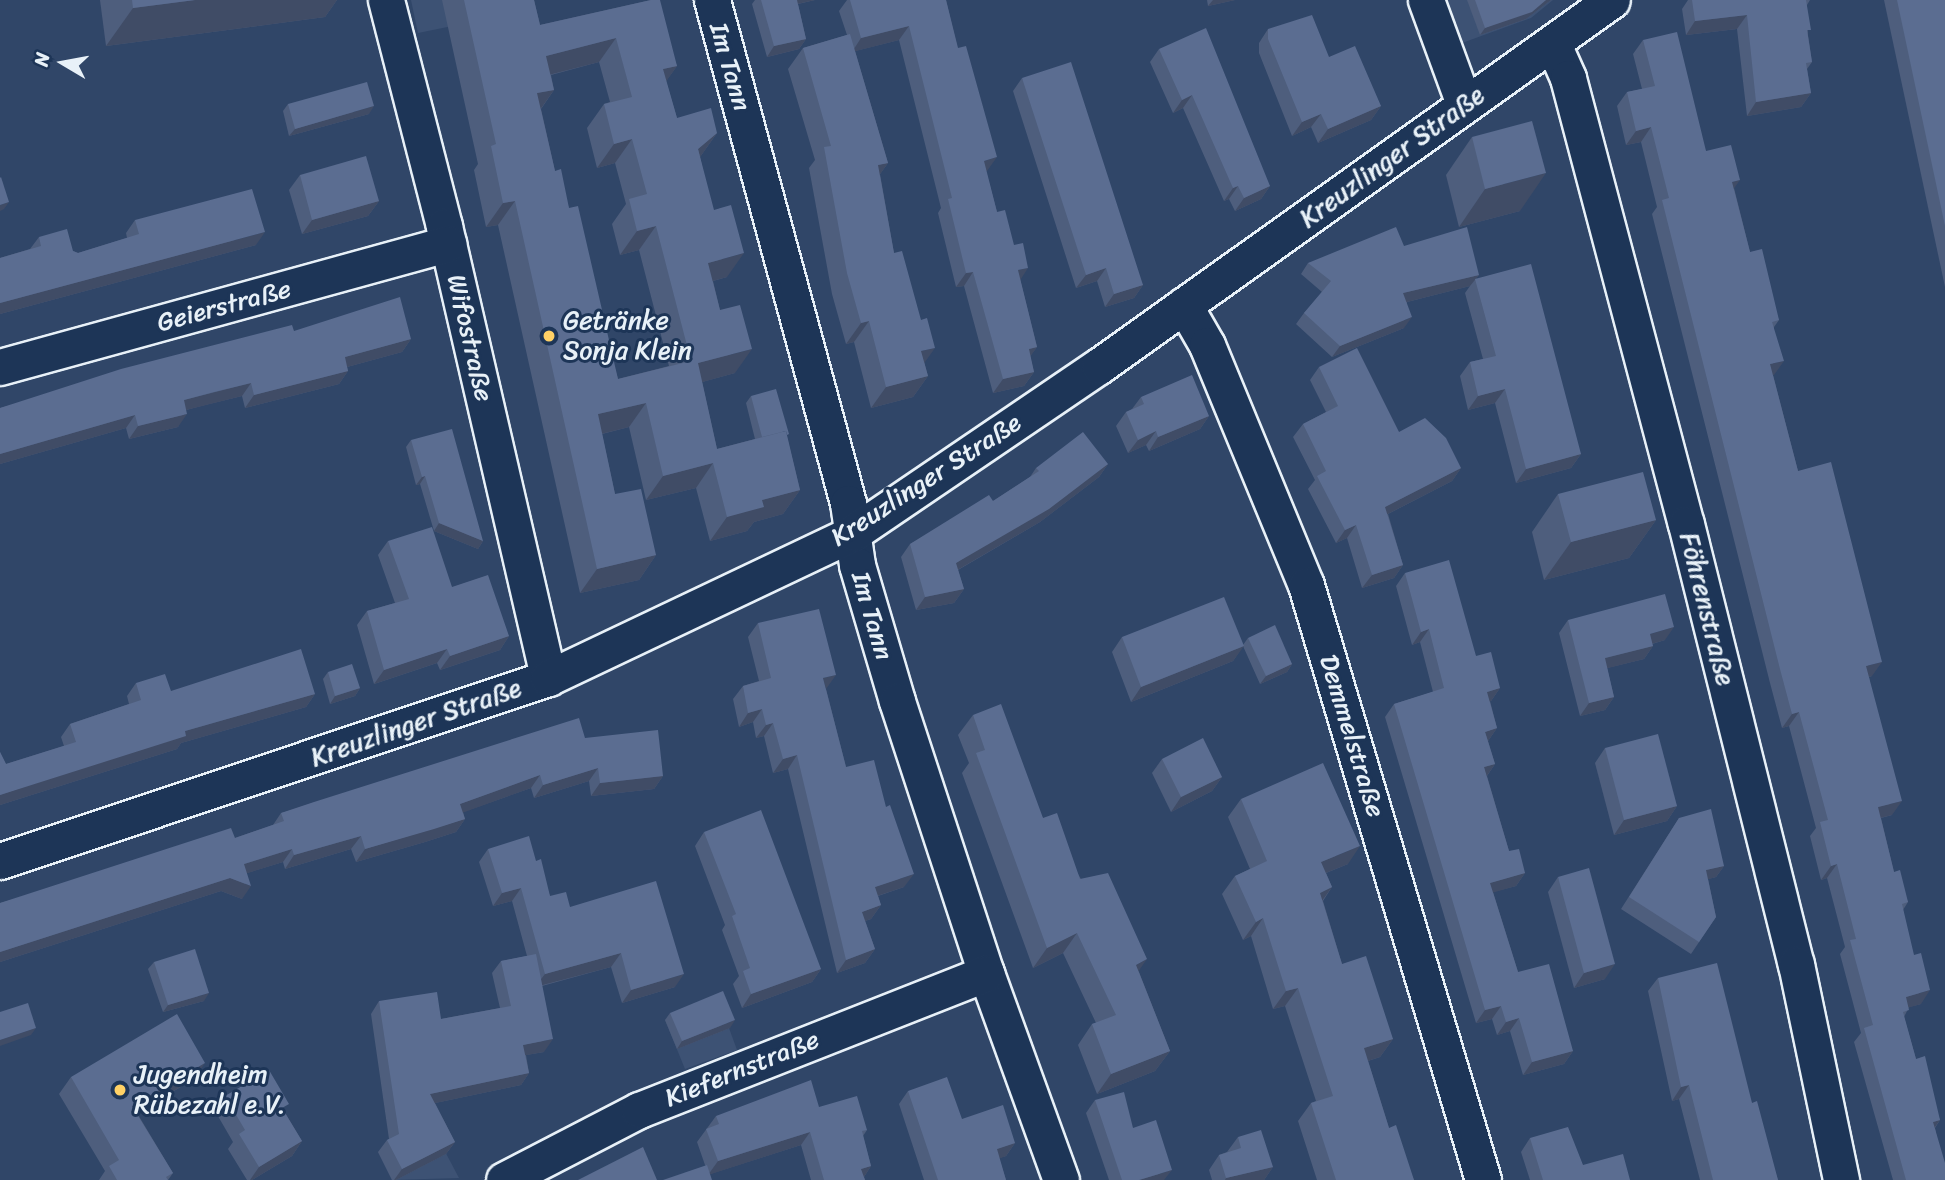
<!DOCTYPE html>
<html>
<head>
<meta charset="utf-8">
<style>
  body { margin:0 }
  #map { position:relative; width:1945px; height:1180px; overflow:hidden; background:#304668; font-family:Sriracha,sans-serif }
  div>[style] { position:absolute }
  .built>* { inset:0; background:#3d5274 }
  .roads { filter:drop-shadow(2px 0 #e8f1f8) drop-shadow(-2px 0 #e8f1f8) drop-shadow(0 2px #e8f1f8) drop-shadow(0 -2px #e8f1f8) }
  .minor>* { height:35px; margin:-17.5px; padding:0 17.5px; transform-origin:17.5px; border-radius:17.5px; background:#1d3557 }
  .wall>* { inset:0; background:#4e5e7d }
  .shaded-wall>* { inset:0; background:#404c66 }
  .building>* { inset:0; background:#5b6d91 }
  .dots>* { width:19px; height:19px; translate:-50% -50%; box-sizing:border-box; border:4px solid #1d3557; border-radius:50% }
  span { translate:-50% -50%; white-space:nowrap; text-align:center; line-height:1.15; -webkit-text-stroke:6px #1d3557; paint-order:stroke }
  .street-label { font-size:26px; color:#e8f1f8 }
  .poi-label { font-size:26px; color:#e8f1f8 }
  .left { translate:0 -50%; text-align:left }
  .north { position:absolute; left:28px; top:28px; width:70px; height:70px; -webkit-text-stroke:5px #1d3557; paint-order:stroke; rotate:280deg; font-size:19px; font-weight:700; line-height:28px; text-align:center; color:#e8f1f8 }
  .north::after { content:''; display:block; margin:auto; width:24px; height:32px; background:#e8f1f8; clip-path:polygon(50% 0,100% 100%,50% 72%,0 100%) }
</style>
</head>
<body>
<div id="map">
  <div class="built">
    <div style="clip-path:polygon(411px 0,467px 0,472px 22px,418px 33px)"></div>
    <div style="clip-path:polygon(1446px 0,1553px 0,1531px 18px,1462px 43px)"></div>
    <div style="clip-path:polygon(718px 998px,737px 1050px,685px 1069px,665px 1020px)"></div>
    <div style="clip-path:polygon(431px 1125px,459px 1178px,392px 1180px,378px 1152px)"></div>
  </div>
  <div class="roads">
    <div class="minor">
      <div style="left:386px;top:0;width:233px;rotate:75.6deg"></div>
      <div style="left:444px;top:226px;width:464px;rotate:77deg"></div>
      <div style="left:712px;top:0;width:521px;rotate:74.87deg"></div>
      <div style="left:848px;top:503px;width:63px;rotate:81.7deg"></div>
      <div style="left:857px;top:565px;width:142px;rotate:73.6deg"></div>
      <div style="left:897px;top:701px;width:286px;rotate:71.9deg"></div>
      <div style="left:986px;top:973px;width:220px;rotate:70.1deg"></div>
      <div style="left:1426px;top:0;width:111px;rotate:69.9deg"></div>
      <div style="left:1553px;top:44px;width:37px;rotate:66deg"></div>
      <div style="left:1568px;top:78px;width:461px;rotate:75.2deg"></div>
      <div style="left:1686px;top:524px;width:454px;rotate:76deg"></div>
      <div style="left:1796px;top:964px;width:221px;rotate:78.2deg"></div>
      <div style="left:1184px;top:305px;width:46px;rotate:60.1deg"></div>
      <div style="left:1207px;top:345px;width:260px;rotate:67.6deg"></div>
      <div style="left:1306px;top:585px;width:621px;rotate:73.43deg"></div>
      <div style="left:0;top:367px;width:465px;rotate:-15.4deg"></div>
      <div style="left:0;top:861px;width:578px;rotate:-18.47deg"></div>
      <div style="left:548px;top:678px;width:338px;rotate:-25.4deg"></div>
      <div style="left:853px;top:533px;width:297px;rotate:-34.2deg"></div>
      <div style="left:1099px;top:366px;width:630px;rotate:-35.51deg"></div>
      <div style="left:504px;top:1180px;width:152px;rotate:-27.4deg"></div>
      <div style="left:639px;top:1110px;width:373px;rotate:-21.5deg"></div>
    </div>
  </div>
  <div class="wall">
    <div style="clip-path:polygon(100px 0,337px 0,325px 17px,106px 46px)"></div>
    <div style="clip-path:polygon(evenodd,442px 0,534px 0,540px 25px,651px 0,677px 66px,666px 81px,677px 118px,717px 133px,700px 157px,727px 277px,713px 281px,735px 373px,702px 382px,717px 449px,755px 439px,746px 403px,751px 396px,787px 437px,800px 490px,783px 514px,754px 522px,747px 531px,710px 541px,696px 488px,646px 500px,629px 427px,602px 434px,615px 494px,656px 555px,639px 580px,580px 593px,498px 225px,486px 227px,474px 170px,478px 164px,442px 0,599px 62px,610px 102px,604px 104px,587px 128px,597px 168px,615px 163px,626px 204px,612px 224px,620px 255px,639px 250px,669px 366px,618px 379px,569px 208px,555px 171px,541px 109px,554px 90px,551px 75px,599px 62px)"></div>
    <div style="clip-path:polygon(755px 0,815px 0,798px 4px,806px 39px,799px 49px,767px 57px,752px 4px)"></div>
    <div style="clip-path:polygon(847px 0,946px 0,987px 171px,986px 171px,997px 212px,1020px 279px,1037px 347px,1030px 356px,1034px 372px,1024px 386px,993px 393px,964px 286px,956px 287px,938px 213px,941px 208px,899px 40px,855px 51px,888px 163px,880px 174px,894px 253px,928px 376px,913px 397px,871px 408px,854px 342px,846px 344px,832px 294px,809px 168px,815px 160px,788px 69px,803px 48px,847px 35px,839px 11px)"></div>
    <div style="clip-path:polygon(1207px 0,1235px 0,1208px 6px)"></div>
    <div style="clip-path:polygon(1467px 0,1551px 0,1526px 19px,1480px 35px)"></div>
    <div style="clip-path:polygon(1688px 0,1810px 0,1807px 5px,1808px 35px,1812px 62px,1807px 69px,1811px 93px,1801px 107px,1747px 116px,1737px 29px,1686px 35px,1682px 9px)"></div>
    <div style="clip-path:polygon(1884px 0,1945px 0,1945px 287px)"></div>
    <div style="clip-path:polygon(1268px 29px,1329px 57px,1381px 106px,1371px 120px,1318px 143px,1311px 127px,1292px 136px,1259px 53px,1259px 43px)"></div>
    <div style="clip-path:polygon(1643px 40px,1706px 151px,1734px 188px,1750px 252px,1779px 320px,1774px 327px,1773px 375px,1798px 471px,1872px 676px,1869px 677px,1892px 815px,1881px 818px,1894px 872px,1908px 902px,1903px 910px,1921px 1004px,1909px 1007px,1904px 1017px,1916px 1059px,1940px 1120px,1935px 1128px,1945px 1180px,1893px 1180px,1854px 1042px,1861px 1033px,1840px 954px,1845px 947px,1827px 878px,1821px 880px,1810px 836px,1816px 828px,1789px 726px,1782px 728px,1770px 683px,1652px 214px,1657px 207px,1641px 142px,1626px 145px,1617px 106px,1627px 92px,1642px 89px,1633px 54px)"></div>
    <div style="clip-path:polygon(1159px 49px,1270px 186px,1261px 199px,1235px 211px,1229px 199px,1224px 201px,1183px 108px,1173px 113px,1150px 62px)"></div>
    <div style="clip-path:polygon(1022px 78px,1143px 285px,1134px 298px,1105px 307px,1097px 281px,1076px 288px,1013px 91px)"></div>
    <div style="clip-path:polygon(288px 104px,369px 114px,289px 136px,283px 111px)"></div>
    <div style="clip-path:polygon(1472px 137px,1520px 211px,1459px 227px,1446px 175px)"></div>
    <div style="clip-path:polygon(300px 175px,379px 201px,368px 216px,302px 234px,289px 190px)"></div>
    <div style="clip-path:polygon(135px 220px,256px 245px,0 314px,0 258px,30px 249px,39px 237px,78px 253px,127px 238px,126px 233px)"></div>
    <div style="clip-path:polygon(1404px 246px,1479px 275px,1476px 278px,1581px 454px,1571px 468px,1516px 483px,1495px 403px,1468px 410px,1460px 376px,1470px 362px,1483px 359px,1465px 293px,1470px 286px,1407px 302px,1404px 328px,1332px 357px,1296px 324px,1304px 313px,1322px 292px,1301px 274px,1308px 263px)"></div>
    <div style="clip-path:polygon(294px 331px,411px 339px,402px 352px,347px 367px,348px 371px,339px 384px,245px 408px,242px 396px,205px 405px,186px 410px,178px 427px,129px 439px,126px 428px,0 464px,0 408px)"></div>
    <div style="clip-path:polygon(1319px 367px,1399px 432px,1461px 468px,1452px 481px,1388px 514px,1403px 565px,1394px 578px,1362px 588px,1347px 538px,1336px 543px,1308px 489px,1315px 480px,1293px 437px,1303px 424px,1326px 412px,1310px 380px)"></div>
    <div style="clip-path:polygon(1141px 397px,1209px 416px,1200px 429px,1149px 451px,1146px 445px,1128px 453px,1116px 426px,1126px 412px,1132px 409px)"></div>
    <div style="clip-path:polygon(411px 440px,483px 541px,478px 549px,434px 531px,420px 484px,416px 485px,406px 447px)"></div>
    <div style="clip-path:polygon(1108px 464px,1099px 477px,1040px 522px,958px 570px,964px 589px,954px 603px,916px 610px,901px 557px,910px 544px,993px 501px,1030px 477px,1036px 468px)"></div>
    <div style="clip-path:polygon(1558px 494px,1656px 520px,1629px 558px,1544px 580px,1532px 532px)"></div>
    <div style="clip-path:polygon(388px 541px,452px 587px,509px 636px,500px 650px,440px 670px,437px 663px,374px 684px,357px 625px,367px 611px,395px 603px,378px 555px)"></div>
    <div style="clip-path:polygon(1405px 573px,1476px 656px,1500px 688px,1491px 701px,1490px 701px,1497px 728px,1488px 741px,1495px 764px,1487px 776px,1509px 851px,1525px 873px,1516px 886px,1493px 892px,1518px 972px,1573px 1051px,1564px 1064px,1523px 1075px,1510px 1031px,1497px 1035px,1492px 1019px,1476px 1023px,1385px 717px,1394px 704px,1433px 692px,1420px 642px,1412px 645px,1396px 586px)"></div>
    <div style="clip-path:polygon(1568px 620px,1665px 640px,1652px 644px,1653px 646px,1644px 659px,1607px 668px,1614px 697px,1605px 710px,1580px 716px,1559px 633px)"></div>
    <div style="clip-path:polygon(758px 623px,826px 689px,846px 767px,904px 887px,878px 896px,881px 905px,871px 919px,865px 921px,875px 949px,865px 963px,837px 973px,788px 769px,773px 773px,764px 736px,756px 738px,753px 722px,739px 727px,733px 699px,743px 686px,759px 681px,748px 637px)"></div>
    <div style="clip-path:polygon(1122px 637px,1243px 645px,1248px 638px,1292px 664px,1287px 672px,1260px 684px,1243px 646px,1233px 661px,1131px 702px,1112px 652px)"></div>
    <div style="clip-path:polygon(328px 672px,360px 688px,355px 696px,330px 704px,323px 679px)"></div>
    <div style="clip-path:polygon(136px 683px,171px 691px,315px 694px,306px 707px,181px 743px,177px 749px,0 805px,0 752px,6px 764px,64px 746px,61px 737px,70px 724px,129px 704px,127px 696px)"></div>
    <div style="clip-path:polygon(973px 715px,1043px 818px,1139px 972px,1170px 1051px,1155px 1071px,1097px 1094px,1078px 1045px,1092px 1024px,1096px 1023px,1063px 953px,1033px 968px,962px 773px,969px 763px,958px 735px)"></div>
    <div style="clip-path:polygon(585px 738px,663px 776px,654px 789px,591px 796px,589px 781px,534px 798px,531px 788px,463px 812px,465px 819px,456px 832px,425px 842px,356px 862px,351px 849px,285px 869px,283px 862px,247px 873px,242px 899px,221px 891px,0 962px,0 903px,235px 838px,273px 825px,281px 813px)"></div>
    <div style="clip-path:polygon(1605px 748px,1677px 806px,1667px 821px,1614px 835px,1595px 763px)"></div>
    <div style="clip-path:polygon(1162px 759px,1222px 777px,1212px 791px,1171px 812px,1152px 773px)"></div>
    <div style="clip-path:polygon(1241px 799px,1348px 864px,1326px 873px,1332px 887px,1323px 901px,1342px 964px,1393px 1039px,1380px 1057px,1368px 1061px,1389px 1128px,1414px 1180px,1317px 1180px,1298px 1121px,1311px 1103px,1316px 1101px,1285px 1006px,1273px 1009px,1251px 936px,1243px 940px,1222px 894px,1235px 876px,1250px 869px,1228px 817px)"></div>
    <div style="clip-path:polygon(1679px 818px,1724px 866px,1716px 877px,1708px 879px,1716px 917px,1691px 954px,1621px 909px)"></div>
    <div style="clip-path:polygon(704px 832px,821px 969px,812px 982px,742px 1008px,733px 984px,739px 976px,722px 930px,725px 925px,695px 846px)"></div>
    <div style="clip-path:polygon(488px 849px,536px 861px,550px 896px,570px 907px,675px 987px,622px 1003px,611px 967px,542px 986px,544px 1052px,526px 1055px,529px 1073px,521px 1085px,435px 1103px,455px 1142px,446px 1154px,396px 1180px,392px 1180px,378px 1152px,387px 1140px,389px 1139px,371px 1014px,379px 1001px,441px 1019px,500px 1008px,492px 973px,501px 961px,527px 956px,512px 901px,493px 906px,479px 862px)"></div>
    <div style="clip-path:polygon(1558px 877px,1605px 979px,1574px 988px,1548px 892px)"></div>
    <div style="clip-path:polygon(154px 962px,204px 1001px,163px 1012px,148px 969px)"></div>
    <div style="clip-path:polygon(1658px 978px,1752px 1103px,1778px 1180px,1700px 1180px,1679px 1099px,1672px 1101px,1648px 991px)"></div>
    <div style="clip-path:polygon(670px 1013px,730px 1028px,677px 1049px,665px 1020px)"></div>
    <div style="clip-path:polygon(71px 1077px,194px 1079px,137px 1113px,173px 1173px,168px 1180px,99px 1180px,105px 1171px,59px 1094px)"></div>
    <div style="clip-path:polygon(908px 1091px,962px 1119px,1015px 1143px,1006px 1156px,999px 1158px,1006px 1180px,924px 1180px,899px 1104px)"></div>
    <div style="clip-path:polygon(225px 1096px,284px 1111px,302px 1141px,292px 1156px,252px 1180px,247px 1180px,228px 1149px,233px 1142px,215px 1111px)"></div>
    <div style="clip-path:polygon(1095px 1100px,1133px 1128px,1164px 1180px,1109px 1180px,1086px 1113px)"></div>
    <div style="clip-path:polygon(819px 1107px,867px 1130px,863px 1136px,871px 1166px,864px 1177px,865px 1180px,811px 1180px,801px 1145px,710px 1174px,705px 1165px,697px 1142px,716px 1116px)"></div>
    <div style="clip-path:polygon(1238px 1137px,1273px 1167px,1264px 1180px,1212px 1180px,1209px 1170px,1219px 1155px,1227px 1152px)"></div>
    <div style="clip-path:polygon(1530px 1138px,1583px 1165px,1630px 1180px,1530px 1180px,1521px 1152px)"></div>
  </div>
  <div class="shaded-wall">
    <div style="clip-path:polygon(195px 0,337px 0,325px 17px,106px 46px,133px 8px)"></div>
    <div style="clip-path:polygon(792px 0,815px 0,788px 6px)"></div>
    <div style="clip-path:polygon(1213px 0,1235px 0,1208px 6px)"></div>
    <div style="clip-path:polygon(1546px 0,1551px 0,1526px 19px,1480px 35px,1485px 28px)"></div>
    <div style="clip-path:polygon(1747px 15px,1737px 29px,1686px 35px,1695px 21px)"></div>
    <div style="clip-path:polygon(909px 26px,899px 40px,852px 52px,861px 38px)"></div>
    <div style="clip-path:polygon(616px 38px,599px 62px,529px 80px,546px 56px)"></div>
    <div style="clip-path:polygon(806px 39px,799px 49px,767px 57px,774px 46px)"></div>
    <div style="clip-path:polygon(677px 66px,660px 90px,663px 69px)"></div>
    <div style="clip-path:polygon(554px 90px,537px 114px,537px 93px)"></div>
    <div style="clip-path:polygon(1811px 93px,1801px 107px,1747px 116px,1756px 102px)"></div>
    <div style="clip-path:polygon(1192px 95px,1183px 108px,1173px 113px,1182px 100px)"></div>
    <div style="clip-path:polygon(374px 106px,369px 114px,289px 136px,295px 129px)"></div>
    <div style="clip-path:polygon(1381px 106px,1371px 120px,1318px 143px,1328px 129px)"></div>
    <div style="clip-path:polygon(1321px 114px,1311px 127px,1292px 136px,1302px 122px)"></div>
    <div style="clip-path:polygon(1651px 127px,1641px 142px,1626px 145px,1636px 131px)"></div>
    <div style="clip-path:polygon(717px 133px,700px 157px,698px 149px)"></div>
    <div style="clip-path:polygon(632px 139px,615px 163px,597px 168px,614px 144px)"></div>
    <div style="clip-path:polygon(997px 157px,987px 171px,974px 175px,984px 161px)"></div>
    <div style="clip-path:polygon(888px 163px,873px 184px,878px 165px)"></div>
    <div style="clip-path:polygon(1546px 173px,1520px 211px,1459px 227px,1485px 189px)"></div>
    <div style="clip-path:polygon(1740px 180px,1730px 194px,1732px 182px)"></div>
    <div style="clip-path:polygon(1238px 186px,1229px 199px,1224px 201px,1233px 188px)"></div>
    <div style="clip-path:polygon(1270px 186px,1261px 199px,1235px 211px,1244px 198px)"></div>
    <div style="clip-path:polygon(379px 201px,368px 216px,302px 234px,312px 220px)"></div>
    <div style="clip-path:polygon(515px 201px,498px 225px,486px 227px,503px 203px)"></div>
    <div style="clip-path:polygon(9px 202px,4px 209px,0 211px,0 205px)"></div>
    <div style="clip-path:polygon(656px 226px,639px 250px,620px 255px,637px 231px)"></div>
    <div style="clip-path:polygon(265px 232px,256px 245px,0 314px,0 303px)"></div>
    <div style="clip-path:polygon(744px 253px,727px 277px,691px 287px,708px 263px)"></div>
    <div style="clip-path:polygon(1028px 268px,1019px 282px,1018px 270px)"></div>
    <div style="clip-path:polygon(1106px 268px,1097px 281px,1076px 288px,1086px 275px)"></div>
    <div style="clip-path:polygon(973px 272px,964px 286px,956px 287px,966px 273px)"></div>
    <div style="clip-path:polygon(1479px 275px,1470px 286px,1395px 305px,1403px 293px)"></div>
    <div style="clip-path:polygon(1143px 285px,1134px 298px,1105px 307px,1114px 294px)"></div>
    <div style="clip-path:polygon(1412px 317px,1404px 328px,1332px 357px,1340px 346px)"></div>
    <div style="clip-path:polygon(869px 321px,854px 342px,846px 344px,861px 323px)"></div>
    <div style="clip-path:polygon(411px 339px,402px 352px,336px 370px,345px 357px)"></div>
    <div style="clip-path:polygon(1037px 347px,1027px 361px,1029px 349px)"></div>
    <div style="clip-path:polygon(935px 348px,920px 369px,921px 351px)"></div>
    <div style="clip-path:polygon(752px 349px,735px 373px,681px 388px,698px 363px)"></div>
    <div style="clip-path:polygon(1784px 361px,1774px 375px,1760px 378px,1770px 364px)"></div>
    <div style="clip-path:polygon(348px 371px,339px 384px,245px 408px,254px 395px)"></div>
    <div style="clip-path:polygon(1034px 372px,1024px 386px,993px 393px,1003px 379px)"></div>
    <div style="clip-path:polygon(928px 376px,913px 397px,871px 408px,886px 387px)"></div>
    <div style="clip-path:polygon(251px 383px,242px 396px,174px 413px,184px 400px)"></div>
    <div style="clip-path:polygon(1505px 389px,1495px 403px,1468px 410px,1478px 396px)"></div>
    <div style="clip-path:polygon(646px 403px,629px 427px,581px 439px,598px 414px)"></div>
    <div style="clip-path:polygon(187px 414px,178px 427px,129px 439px,138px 426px)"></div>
    <div style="clip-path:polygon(135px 415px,126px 428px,0 464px,0 454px)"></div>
    <div style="clip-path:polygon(1209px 416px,1200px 429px,1149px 451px,1158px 437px)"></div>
    <div style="clip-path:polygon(1156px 431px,1146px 445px,1128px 453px,1138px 440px)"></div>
    <div style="clip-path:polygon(1581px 454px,1571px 468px,1516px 483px,1526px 469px)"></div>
    <div style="clip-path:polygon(713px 463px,696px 488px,646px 500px,663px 476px)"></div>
    <div style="clip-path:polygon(1108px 464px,1099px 477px,1040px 522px,947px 576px,956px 563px)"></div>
    <div style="clip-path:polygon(1461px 468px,1452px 481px,1376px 520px,1385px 507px)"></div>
    <div style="clip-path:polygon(425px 476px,420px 484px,416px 485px,422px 477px)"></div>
    <div style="clip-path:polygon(800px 490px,783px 514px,754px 522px,747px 531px,710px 541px,727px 517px,762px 500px)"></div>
    <div style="clip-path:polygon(1656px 520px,1629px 558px,1544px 580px,1571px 542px)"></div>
    <div style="clip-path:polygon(439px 523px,483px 541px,478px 549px,434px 531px)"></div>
    <div style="clip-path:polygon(1356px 525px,1347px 538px,1336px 543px,1345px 530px)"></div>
    <div style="clip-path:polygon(656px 555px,639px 580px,580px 593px,597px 569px)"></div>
    <div style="clip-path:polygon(1403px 565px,1394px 578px,1362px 588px,1372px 575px)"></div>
    <div style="clip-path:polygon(964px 589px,954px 603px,916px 610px,925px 597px)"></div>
    <div style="clip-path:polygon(1674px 627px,1665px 640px,1641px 647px,1650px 634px)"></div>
    <div style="clip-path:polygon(1429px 629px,1420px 642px,1412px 645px,1421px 632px)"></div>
    <div style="clip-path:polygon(509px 636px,500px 650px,440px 670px,450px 656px)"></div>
    <div style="clip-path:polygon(1244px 646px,1233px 661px,1131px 702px,1141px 687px)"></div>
    <div style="clip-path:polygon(1653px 646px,1644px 659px,1596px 671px,1605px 658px)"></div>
    <div style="clip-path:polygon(447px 649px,437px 663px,374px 684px,384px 670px)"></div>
    <div style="clip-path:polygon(1882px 662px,1872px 676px,1856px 680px,1866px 666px)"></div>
    <div style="clip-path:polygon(1292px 664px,1287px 672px,1260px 684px,1266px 676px)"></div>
    <div style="clip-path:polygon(836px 675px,826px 689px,823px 678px)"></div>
    <div style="clip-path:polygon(360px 688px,355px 696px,330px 704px,335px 696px)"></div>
    <div style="clip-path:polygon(1500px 688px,1491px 701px,1478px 704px,1487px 692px)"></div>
    <div style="clip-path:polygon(315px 694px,306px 707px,181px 743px,177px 749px,0 805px,0 795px,185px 731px)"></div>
    <div style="clip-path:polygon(1614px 697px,1605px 710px,1580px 716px,1589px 703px)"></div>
    <div style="clip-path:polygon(762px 709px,753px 722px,739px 727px,748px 713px)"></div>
    <div style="clip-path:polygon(1799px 712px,1789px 726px,1782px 728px,1792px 714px)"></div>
    <div style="clip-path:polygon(773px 723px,764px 736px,756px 738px,766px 725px)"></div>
    <div style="clip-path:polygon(1497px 728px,1488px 741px,1485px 732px)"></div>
    <div style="clip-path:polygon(797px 755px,788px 769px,773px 773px,783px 759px)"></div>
    <div style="clip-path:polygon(1495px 764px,1486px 777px,1484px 767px)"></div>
    <div style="clip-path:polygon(598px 768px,589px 781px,534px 798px,543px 785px)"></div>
    <div style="clip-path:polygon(540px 775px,531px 788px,451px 817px,460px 804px)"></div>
    <div style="clip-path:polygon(663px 776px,654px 789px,591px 796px,600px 783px)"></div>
    <div style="clip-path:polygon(1222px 777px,1212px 791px,1171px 812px,1181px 797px)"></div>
    <div style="clip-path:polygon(1902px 801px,1892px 815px,1868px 821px,1878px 807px)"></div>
    <div style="clip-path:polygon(1677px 806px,1667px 821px,1614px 835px,1624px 820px)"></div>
    <div style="clip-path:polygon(465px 819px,456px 832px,425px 842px,356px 862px,365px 849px)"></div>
    <div style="clip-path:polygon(361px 836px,351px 849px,285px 869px,294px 855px)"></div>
    <div style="clip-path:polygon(1360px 846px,1348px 864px,1308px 880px,1321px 862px)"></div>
    <div style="clip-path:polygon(292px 849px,283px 862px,235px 877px,244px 864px)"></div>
    <div style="clip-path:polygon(1837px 864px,1827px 878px,1821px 880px,1831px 866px)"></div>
    <div style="clip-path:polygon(1724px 866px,1716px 877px,1698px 882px,1706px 870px)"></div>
    <div style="clip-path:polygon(1525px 873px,1516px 886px,1481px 896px,1490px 883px)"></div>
    <div style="clip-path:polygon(914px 874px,904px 887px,865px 900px,875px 887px)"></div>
    <div style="clip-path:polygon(230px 878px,251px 886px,242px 899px,221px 891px,0 962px,0 952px)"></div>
    <div style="clip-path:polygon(1332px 887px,1319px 905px,1320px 893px)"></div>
    <div style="clip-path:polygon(521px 888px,512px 901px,493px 906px,502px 893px)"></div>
    <div style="clip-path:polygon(881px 905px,871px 919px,852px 925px,862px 912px)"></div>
    <div style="clip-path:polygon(1263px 918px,1251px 936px,1243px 940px,1256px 922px)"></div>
    <div style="clip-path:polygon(1077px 933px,1063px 953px,1033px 968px,1047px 948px)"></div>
    <div style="clip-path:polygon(875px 949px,865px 963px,837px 973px,846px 960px)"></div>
    <div style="clip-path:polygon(621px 953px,611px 967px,535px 987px,545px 974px)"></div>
    <div style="clip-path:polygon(1147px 959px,1133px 979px,1136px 965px)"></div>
    <div style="clip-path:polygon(1615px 964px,1605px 979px,1574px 988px,1584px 973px)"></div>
    <div style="clip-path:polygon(821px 969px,812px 982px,742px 1008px,751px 994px)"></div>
    <div style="clip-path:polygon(684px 974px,675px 987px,622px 1003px,631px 990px)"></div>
    <div style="clip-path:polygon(1298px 988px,1285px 1006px,1273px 1009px,1286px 991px)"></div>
    <div style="clip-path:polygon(1930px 990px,1921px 1004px,1896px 1011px,1906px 997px)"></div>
    <div style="clip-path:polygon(209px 993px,204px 1001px,163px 1012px,168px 1005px)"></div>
    <div style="clip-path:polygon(1501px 1006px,1492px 1019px,1476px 1023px,1485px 1010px)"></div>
    <div style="clip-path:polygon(1519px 1018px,1510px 1031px,1497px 1035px,1506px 1022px)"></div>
    <div style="clip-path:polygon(735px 1020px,730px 1028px,677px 1049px,682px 1041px)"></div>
    <div style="clip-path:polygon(36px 1028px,31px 1035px,0 1046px,0 1040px)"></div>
    <div style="clip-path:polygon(553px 1039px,544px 1052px,515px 1057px,523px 1045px)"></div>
    <div style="clip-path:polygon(1393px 1039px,1380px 1057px,1352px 1066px,1364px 1048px)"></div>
    <div style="clip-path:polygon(1170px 1051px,1155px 1071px,1097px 1094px,1111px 1074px)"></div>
    <div style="clip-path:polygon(1573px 1051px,1564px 1064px,1523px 1075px,1532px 1062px)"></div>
    <div style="clip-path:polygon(205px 1063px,194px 1079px,121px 1122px,132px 1106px)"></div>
    <div style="clip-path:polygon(529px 1073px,521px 1085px,421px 1106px,430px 1094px)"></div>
    <div style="clip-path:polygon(1689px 1085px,1679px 1099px,1672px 1101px,1681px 1087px)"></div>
    <div style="clip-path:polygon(1940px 1120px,1930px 1134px,1933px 1122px)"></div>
    <div style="clip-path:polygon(810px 1132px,801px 1145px,708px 1175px,718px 1161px)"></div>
    <div style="clip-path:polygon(302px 1141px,292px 1156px,252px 1180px,250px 1180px,259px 1167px)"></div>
    <div style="clip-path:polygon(455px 1142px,446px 1154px,396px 1180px,394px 1180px,402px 1169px)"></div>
    <div style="clip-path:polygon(1015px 1143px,1006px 1156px,987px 1163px,997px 1149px)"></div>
    <div style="clip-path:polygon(871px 1166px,862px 1180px,861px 1169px)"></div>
    <div style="clip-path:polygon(1273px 1167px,1264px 1180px,1225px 1180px,1226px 1178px)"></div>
    <div style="clip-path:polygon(1172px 1170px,1164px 1180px,1139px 1180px)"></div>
  </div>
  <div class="building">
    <div style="clip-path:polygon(132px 0,195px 0,133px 8px)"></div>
    <div style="clip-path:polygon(evenodd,464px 0,534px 0,540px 25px,651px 0,660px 0,677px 66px,663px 69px,677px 118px,711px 108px,717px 133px,698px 149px,714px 210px,731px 205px,744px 253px,708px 263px,720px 310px,740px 305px,752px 349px,698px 363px,717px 449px,786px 431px,800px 490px,762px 500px,764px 507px,727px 517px,713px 463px,663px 476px,646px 403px,598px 414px,615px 494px,641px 489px,656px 555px,597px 569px,515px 201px,503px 203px,491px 146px,496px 144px,464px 0,616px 38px,632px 97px,604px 104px,614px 144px,632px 139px,647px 194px,629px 199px,637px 231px,656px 226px,691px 361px,618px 379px,578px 206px,569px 208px,561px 169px,555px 171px,537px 93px,554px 90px,546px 56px,616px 38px)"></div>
    <div style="clip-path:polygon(761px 0,797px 0,806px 39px,774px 46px)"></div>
    <div style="clip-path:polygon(850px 0,946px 0,958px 48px,966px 46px,997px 157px,984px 161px,997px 212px,1005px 210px,1014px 245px,1023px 243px,1028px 268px,1018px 270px,1037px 347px,1029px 349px,1034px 372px,1003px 379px,973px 272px,966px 273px,948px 199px,952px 198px,909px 26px,861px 38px)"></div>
    <div style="clip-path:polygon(1475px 0,1546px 0,1532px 12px,1485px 28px)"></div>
    <div style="clip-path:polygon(1692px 0,1806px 0,1811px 30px,1807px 30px,1812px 62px,1806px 63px,1811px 93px,1756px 102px,1747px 15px,1695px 21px)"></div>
    <div style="clip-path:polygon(1897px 0,1945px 0,1945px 226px)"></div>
    <div style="clip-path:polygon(1312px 15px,1329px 57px,1355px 46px,1381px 106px,1328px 129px,1321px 114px,1302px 122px,1268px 39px,1268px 29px)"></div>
    <div style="clip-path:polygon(1206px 28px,1270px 186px,1244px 198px,1238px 186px,1233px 188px,1192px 95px,1182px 100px,1159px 49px)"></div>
    <div style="clip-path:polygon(1677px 32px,1706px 151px,1731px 145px,1740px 180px,1732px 182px,1750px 252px,1762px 249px,1779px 320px,1772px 322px,1784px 361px,1770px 364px,1798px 471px,1831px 462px,1882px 662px,1866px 666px,1902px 801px,1878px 807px,1894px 872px,1900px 870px,1908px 902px,1902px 904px,1914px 955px,1921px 953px,1930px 990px,1906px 997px,1909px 1010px,1903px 1012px,1916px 1059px,1925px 1056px,1940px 1120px,1933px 1122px,1945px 1163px,1945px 1180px,1906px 1180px,1864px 1028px,1873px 1025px,1850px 940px,1856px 939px,1837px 864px,1831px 866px,1820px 822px,1828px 820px,1799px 712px,1792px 714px,1780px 669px,1662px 200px,1669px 198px,1651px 127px,1636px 131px,1627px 92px,1655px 86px,1643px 40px)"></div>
    <div style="clip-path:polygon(850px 34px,888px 163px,878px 165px,894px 253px,902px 251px,921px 320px,927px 318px,935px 348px,921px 351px,928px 376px,886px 387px,869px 321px,861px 323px,847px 273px,824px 147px,831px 146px,803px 48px)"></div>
    <div style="clip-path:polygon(1071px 62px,1143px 285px,1114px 294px,1106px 268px,1086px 275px,1022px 78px)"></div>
    <div style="clip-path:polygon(367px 82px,374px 106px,295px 129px,288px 104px)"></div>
    <div style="clip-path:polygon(1532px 121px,1546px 173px,1485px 189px,1472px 137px)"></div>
    <div style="clip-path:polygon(366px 156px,379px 201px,312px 220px,300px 175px)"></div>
    <div style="clip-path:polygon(1px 177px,9px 202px,0 205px,0 178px)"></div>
    <div style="clip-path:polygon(252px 189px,265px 232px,0 303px,0 258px,41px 246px,39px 237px,67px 229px,73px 251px,78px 253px,139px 234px,135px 220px)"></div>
    <div style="clip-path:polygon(1396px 227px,1404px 246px,1467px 227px,1479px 275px,1403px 293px,1412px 317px,1340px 346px,1304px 313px,1331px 281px,1308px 263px)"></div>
    <div style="clip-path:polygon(1531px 264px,1581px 454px,1526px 469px,1505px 389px,1478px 396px,1470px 362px,1496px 356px,1475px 279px)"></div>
    <div style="clip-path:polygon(400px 297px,411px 339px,345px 357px,348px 371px,254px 395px,251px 383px,214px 392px,184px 400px,187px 414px,138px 426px,135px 415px,0 454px,0 408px,121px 369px,292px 325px,294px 331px)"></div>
    <div style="clip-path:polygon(1357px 348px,1399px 432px,1425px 418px,1446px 438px,1461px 468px,1385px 507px,1403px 565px,1372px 575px,1356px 525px,1345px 530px,1317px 476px,1326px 471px,1303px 424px,1338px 406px,1319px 367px)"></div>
    <div style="clip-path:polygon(1192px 375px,1209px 416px,1158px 437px,1156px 431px,1138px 440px,1126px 412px,1144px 404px,1141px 397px)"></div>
    <div style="clip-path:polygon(776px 389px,789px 434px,787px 435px,786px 431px,762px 437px,751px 396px)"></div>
    <div style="clip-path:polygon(452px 429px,483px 541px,439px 523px,425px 476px,422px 477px,411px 440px)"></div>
    <div style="clip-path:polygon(1083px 432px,1108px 464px,1049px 509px,956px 563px,964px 589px,925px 597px,910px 544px,989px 495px,993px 501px,1039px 471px,1036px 468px)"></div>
    <div style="clip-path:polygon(1643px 472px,1656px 520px,1571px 542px,1558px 494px)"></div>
    <div style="clip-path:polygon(432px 527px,452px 587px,488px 575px,509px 636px,450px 656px,447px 649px,384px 670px,367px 611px,409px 599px,388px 541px)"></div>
    <div style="clip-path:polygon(1449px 560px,1476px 656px,1491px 652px,1500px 688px,1487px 692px,1497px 728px,1485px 732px,1495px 764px,1484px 767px,1509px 851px,1519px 849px,1525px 873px,1490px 883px,1518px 972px,1549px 964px,1573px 1051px,1532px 1062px,1519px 1018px,1506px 1022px,1501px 1006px,1485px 1010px,1394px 704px,1444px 688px,1429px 629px,1421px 632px,1405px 573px)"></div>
    <div style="clip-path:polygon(1665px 594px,1674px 627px,1650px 634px,1653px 646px,1605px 658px,1614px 697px,1589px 703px,1568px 620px)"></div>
    <div style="clip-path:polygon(1224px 597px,1244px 646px,1141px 687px,1122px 637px)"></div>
    <div style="clip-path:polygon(819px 609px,836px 675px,823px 678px,846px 767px,874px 760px,886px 807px,890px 805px,914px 874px,875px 887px,881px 905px,862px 912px,875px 949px,846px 960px,797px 755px,783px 759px,773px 723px,766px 725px,762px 709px,748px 713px,743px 686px,771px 678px,758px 623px)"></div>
    <div style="clip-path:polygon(1275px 625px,1292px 664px,1266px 676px,1248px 638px)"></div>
    <div style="clip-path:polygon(301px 649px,315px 694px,185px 731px,186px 736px,0 795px,0 752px,6px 764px,76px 742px,70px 724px,141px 700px,136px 683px,165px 674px,171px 691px)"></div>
    <div style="clip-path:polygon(352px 664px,360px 688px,335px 696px,328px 672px)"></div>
    <div style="clip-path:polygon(1001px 704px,1043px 818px,1057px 813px,1080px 879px,1108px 873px,1147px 959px,1136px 965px,1170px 1051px,1111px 1074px,1092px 1024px,1116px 1015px,1077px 933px,1047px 948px,976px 753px,985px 750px,973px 715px)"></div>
    <div style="clip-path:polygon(579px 718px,585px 738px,658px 730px,663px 776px,600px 783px,598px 768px,543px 785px,540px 775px,460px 804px,465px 819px,434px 829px,365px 849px,361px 836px,294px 855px,292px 849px,244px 864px,251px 886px,230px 878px,0 952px,0 903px,231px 828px,235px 838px,284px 821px,281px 813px,314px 802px)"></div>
    <div style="clip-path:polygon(1658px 734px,1677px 806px,1624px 820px,1605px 748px)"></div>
    <div style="clip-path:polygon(1203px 738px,1222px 777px,1181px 797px,1162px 759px)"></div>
    <div style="clip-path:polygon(1323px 763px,1360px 846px,1321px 862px,1332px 887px,1320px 893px,1342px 964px,1366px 956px,1393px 1039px,1364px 1048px,1389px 1128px,1396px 1125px,1414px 1180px,1336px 1180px,1311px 1103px,1333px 1096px,1298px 988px,1286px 991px,1263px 918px,1256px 922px,1235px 876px,1267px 861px,1241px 799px)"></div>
    <div style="clip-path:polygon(1711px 809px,1724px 866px,1706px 870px,1716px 917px,1699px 942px,1629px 897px,1679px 818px)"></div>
    <div style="clip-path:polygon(761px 810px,821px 969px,751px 994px,743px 971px,750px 968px,732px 916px,736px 914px,704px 832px)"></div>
    <div style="clip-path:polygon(529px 836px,536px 861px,541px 859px,550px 896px,566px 892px,570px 907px,656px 881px,684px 974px,631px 990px,621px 953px,545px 974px,521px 888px,502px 893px,488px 849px)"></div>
    <div style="clip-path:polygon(1589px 868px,1615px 964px,1584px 973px,1558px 877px)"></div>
    <div style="clip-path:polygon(195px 949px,209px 993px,168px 1005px,154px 962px)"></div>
    <div style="clip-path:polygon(536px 954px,553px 1039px,523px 1045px,529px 1073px,430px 1094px,455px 1142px,402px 1169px,387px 1140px,399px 1134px,379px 1001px,437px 992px,441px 1019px,511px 1006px,501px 961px)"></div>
    <div style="clip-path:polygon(1717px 963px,1752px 1103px,1757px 1101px,1778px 1180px,1713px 1180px,1689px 1085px,1681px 1087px,1658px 978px)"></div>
    <div style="clip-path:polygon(723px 991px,735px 1020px,682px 1041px,670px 1013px)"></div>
    <div style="clip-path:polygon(28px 1003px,36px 1028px,0 1040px,0 1012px)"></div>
    <div style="clip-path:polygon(177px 1014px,205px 1063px,132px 1106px,173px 1173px,166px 1177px,168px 1180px,117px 1180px,109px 1166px,119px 1160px,71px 1077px)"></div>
    <div style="clip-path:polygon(269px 1070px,289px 1104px,282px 1108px,302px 1141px,259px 1167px,239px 1134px,245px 1130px,225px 1096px)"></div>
    <div style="clip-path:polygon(947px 1077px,962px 1119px,1003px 1105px,1015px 1143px,997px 1149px,1006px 1180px,938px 1180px,908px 1091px)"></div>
    <div style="clip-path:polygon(811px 1080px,819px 1107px,857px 1096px,867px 1130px,862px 1131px,871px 1166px,861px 1169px,865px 1180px,824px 1180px,810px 1132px,718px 1161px,706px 1129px,719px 1124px,716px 1116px)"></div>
    <div style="clip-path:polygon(1124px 1092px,1133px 1128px,1156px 1120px,1172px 1170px,1139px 1180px,1122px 1180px,1095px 1100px)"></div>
    <div style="clip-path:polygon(1568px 1127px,1583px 1165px,1623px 1154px,1630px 1180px,1543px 1180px,1530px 1138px)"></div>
    <div style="clip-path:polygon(1261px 1130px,1273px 1167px,1226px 1178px,1219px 1155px,1241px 1148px,1238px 1137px)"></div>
    <div style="clip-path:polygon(643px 1147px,657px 1180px,578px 1180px)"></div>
    <div style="clip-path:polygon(707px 1165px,712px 1180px,663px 1180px)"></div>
  </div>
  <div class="dots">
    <div style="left:549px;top:336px;background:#ffd166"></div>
    <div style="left:120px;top:1090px;background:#ffd166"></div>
  </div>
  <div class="street-label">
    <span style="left:730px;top:67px;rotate:74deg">Im Tann</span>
    <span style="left:1392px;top:157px;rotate:-36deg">Kreuzlinger Straße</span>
    <span style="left:224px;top:306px;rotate:-15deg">Geierstraße</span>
    <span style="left:470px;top:338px;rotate:77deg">Wifostraße</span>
    <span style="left:926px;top:480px;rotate:-33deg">Kreuzlinger Straße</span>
    <span style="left:1707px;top:609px;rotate:76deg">Föhrenstraße</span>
    <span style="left:872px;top:616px;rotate:74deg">Im Tann</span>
    <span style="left:416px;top:723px;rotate:-19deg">Kreuzlinger Straße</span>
    <span style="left:1352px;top:736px;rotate:73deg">Demmelstraße</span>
    <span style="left:742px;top:1069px;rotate:-22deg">Kiefernstraße</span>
  </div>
  <div class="poi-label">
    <span class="left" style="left:563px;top:336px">Getränke<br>Sonja Klein</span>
    <span class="left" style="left:134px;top:1090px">Jugendheim<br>Rübezahl e.V.</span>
  </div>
  <div class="north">N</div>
</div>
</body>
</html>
